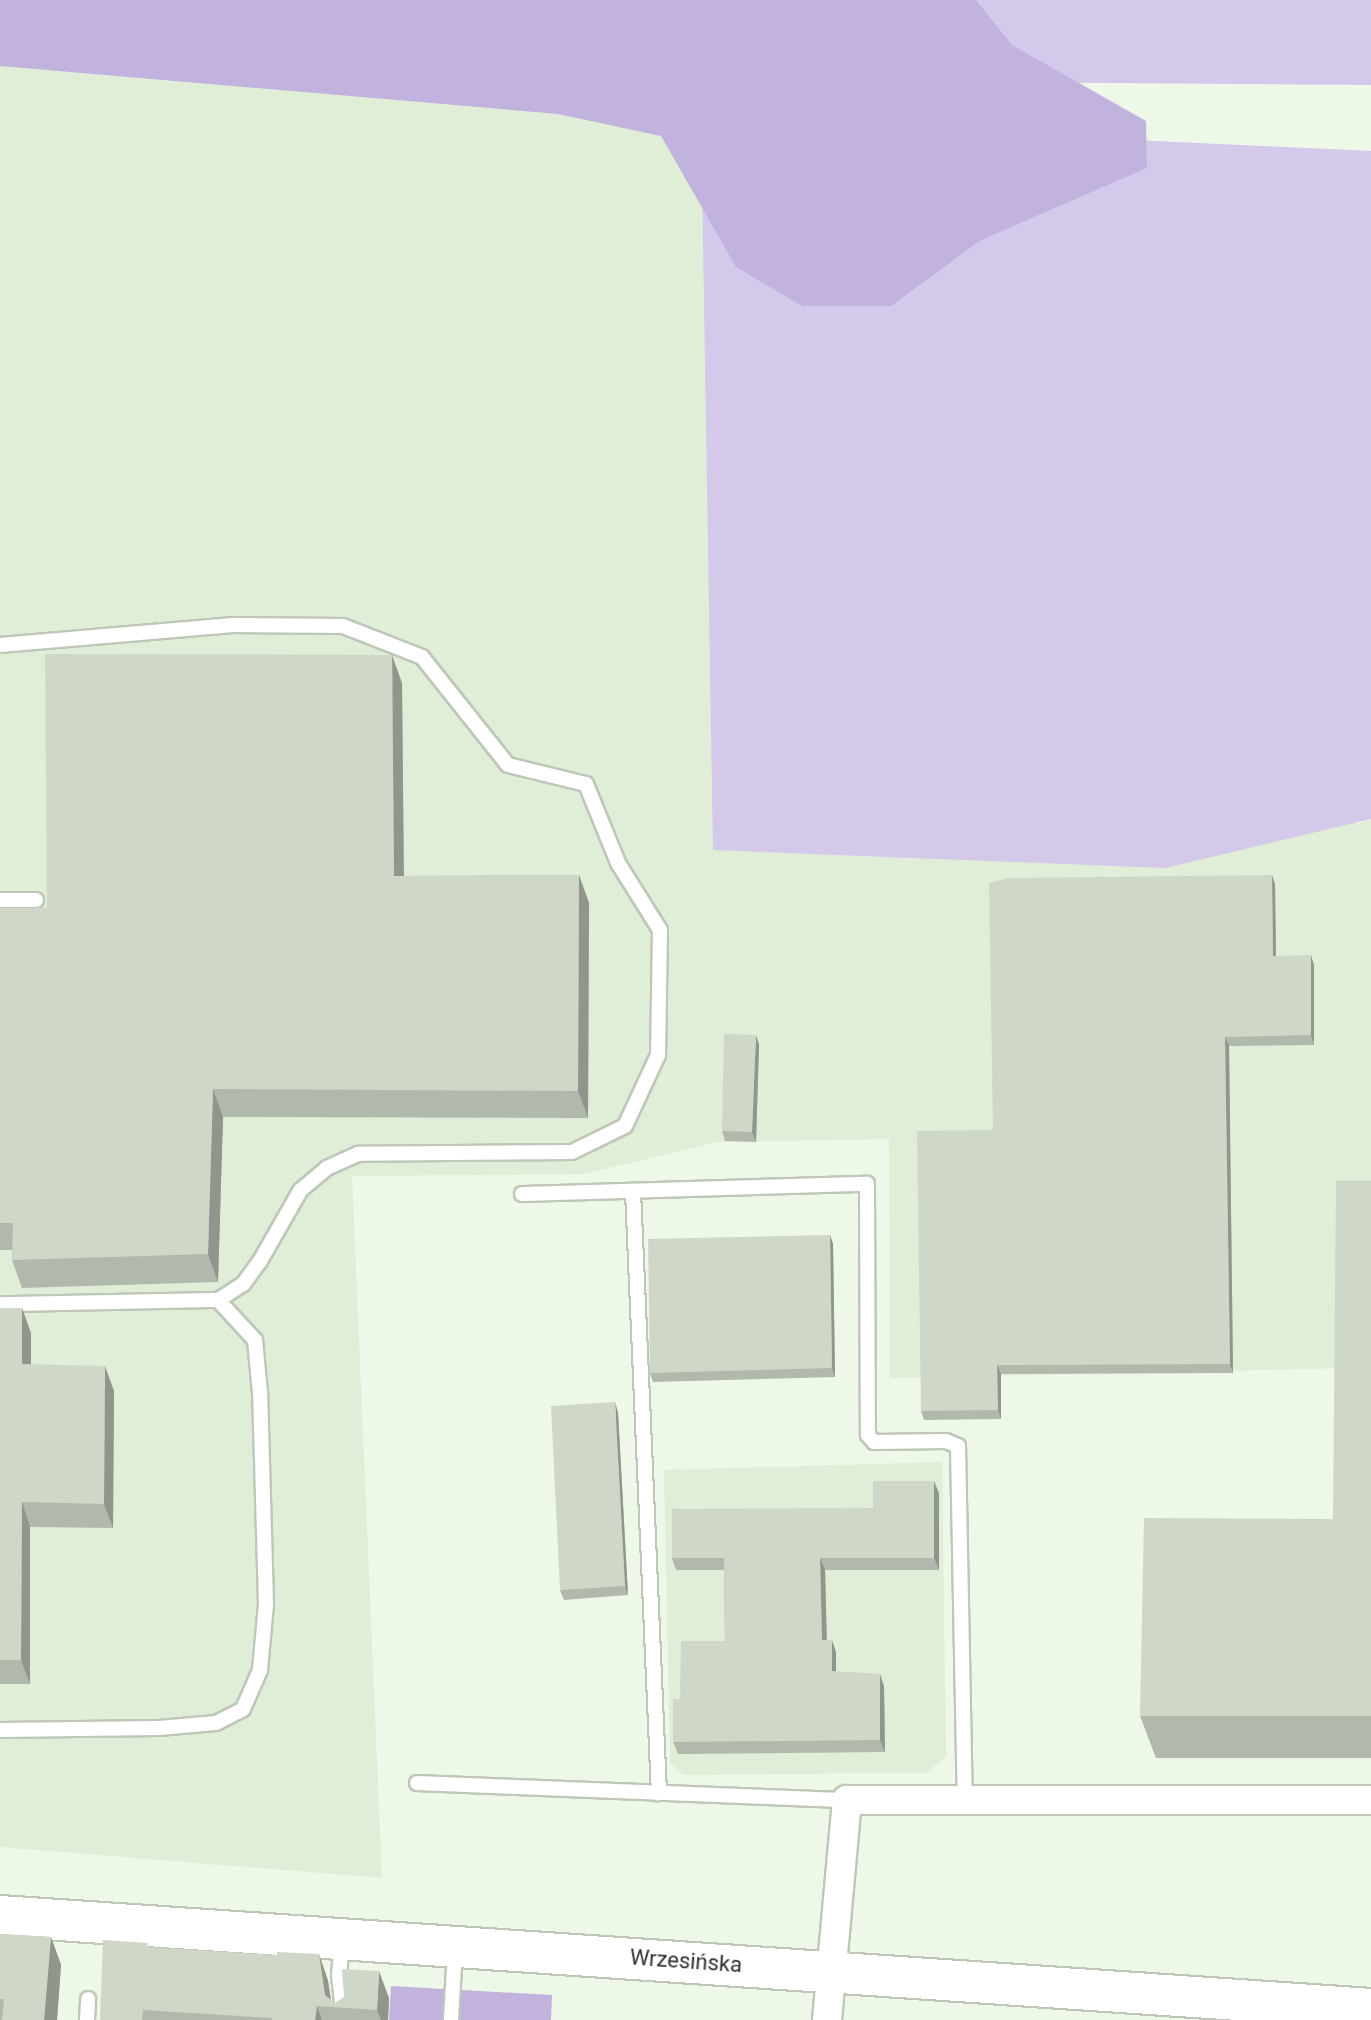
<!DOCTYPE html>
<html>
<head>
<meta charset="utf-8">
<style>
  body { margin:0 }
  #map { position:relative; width:1371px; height:2020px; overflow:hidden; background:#eef8e8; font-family:Roboto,sans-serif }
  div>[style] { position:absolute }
  .built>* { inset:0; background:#e0edd7 }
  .green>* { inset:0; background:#d4c8eb }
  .forest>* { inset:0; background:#c1b3de }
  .roads { filter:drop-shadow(2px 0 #bec7b8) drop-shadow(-2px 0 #bec7b8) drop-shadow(0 2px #bec7b8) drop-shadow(0 -2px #bec7b8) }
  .lane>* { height:14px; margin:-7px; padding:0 7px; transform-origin:7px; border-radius:7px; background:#fff }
  .street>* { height:28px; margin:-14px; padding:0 14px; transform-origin:14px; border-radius:14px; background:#fff }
  .secondary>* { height:40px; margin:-20px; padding:0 20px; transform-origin:20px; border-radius:20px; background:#fff }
  .wall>* { inset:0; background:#b1b9ac }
  .shaded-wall>* { inset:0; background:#90968c }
  .building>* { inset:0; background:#ced7c8 }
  span { translate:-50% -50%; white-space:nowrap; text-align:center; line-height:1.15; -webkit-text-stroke:6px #fff; paint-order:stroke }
  .street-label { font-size:22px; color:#2f332d }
</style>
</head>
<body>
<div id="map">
  <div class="built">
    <div style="clip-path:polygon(0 66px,701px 120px,1358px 824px,1371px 819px,1371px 1758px,1156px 1758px,1349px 1561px,1350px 1368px,890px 1378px,889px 1139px,718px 1142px,584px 1174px,352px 1176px,382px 1878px,0 1847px)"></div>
    <div style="clip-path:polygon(942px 1462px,946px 1756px,927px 1773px,683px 1775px,670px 1763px,664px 1470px)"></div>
  </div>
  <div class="green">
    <div style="clip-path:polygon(742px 0,1371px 0,1371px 85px,732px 80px)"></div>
    <div style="clip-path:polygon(701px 120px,1371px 151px,1371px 819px,1165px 868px,713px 850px)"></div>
  </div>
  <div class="forest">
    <div style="clip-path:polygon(0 0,976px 0,1012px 45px,1146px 121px,1147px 168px,981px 240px,891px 306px,802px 306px,736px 267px,661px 136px,558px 114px,0 66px)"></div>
    <div style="clip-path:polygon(391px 1986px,552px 1995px,551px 2020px,389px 2020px)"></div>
  </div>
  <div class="roads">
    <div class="lane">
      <div style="left:0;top:645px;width:234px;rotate:-4.9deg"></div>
      <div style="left:233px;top:625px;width:110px;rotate:0.5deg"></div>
      <div style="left:343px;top:626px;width:85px;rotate:21.4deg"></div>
      <div style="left:422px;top:657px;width:138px;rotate:51.5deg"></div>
      <div style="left:508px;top:765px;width:80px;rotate:13.7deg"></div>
      <div style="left:586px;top:784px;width:85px;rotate:67.9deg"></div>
      <div style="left:618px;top:863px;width:79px;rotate:57.9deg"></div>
      <div style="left:660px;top:930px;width:125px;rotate:90.9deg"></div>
      <div style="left:658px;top:1055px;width:78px;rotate:114.9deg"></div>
      <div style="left:625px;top:1126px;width:59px;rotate:153.9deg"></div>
      <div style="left:572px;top:1152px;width:214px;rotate:179.5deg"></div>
      <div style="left:358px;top:1154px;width:34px;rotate:156deg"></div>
      <div style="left:327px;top:1168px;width:35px;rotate:140deg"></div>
      <div style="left:300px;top:1191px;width:81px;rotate:119.7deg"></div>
      <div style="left:260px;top:1261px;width:29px;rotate:126deg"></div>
      <div style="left:243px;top:1284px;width:30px;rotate:147deg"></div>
      <div style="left:218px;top:1300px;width:218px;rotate:178.9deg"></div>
      <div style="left:0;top:900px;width:36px"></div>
      <div style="left:633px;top:1191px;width:603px;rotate:87.53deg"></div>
      <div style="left:522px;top:1194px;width:345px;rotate:-1.7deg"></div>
      <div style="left:867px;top:1184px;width:251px;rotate:89.8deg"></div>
      <div style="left:868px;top:1435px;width:9px;rotate:49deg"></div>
      <div style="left:874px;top:1442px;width:72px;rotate:-0.8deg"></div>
      <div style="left:946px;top:1441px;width:13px;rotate:23deg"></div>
      <div style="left:958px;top:1446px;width:354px;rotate:88.9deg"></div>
      <div style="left:0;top:1730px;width:159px;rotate:-0.7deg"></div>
      <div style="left:159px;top:1728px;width:57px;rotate:-5deg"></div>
      <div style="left:216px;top:1723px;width:30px;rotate:-27deg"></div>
      <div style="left:243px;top:1709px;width:43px;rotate:-66.4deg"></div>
      <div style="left:260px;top:1670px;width:66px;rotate:-84.8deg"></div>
      <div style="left:266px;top:1604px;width:211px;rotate:-91.6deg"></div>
      <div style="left:260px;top:1393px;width:53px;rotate:-95.4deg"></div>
      <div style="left:255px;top:1340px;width:54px;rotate:-132.8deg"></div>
      <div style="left:417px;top:1783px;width:430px;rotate:2.3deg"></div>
      <div style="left:342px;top:1941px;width:35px;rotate:95deg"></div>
      <div style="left:339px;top:1976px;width:44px;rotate:83.5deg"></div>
      <div style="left:87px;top:2020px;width:21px;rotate:-87deg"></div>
      <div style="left:451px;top:2020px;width:72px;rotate:-86.8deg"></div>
    </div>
    <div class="street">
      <div style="left:827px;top:2020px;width:221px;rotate:-84.8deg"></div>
      <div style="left:847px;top:1800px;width:524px"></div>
    </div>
    <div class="secondary">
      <div style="left:0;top:1916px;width:1374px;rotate:3.88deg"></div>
    </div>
  </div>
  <div class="wall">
    <div style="clip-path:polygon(402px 683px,404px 876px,579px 875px,589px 903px,588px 1118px,223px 1117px,218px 1282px,22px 1288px,12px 1260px,12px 1250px,0 1250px,0 908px,47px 908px)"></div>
    <div style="clip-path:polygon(1275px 884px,1276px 956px,1314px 965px,1314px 1045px,1229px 1046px,1233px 1373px,1001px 1374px,1001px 1419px,924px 1420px,921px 1411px,993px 1130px)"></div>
    <div style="clip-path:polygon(759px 1044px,756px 1142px,725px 1141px,722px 1131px)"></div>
    <div style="clip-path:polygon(1371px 1181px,1371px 1758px,1156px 1758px,1140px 1716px,1333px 1519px)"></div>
    <div style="clip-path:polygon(830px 1235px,833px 1244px,835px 1377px,653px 1382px,650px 1373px)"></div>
    <div style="clip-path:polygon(0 1308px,31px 1333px,31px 1364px,114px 1391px,113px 1528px,30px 1527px,30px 1684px,0 1684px)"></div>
    <div style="clip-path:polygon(618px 1412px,628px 1595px,564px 1600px,560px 1590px)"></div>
    <div style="clip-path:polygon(939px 1493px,939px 1570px,825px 1570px,827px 1640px,836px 1652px,836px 1672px,884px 1686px,885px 1752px,678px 1754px,673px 1742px,680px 1699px,725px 1641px,724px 1570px,676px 1570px,672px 1558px,873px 1508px)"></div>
    <div style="clip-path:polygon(0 1934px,51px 1937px,61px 1965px,57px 2020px,0 2020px)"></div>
    <div style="clip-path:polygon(149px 1947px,277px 1955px,319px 1954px,328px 1981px,331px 2001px,335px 2003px,389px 1998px,388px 2020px,100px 2020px)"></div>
  </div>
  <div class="shaded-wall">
    <div style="clip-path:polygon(392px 655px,402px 683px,404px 903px,394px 876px)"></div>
    <div style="clip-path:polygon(579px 875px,589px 903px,588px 1118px,578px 1091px)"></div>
    <div style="clip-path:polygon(1272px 875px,1275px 884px,1276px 966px,1273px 956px)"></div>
    <div style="clip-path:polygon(1311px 955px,1314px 965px,1314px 1045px,1311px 1035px)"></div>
    <div style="clip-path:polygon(756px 1035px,759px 1044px,756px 1142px,752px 1132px)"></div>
    <div style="clip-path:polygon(1225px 1037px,1229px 1046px,1233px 1373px,1230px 1364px)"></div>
    <div style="clip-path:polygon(213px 1089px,223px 1117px,218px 1282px,208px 1254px)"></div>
    <div style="clip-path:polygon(830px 1235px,833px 1244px,835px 1377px,832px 1368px)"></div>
    <div style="clip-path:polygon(22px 1308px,31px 1333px,31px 1389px,22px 1364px)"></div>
    <div style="clip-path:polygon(997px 1365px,1001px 1374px,1001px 1419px,998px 1410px)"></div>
    <div style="clip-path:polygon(105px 1366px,114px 1391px,113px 1528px,104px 1504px)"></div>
    <div style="clip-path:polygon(615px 1402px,618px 1412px,628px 1595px,625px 1586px)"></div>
    <div style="clip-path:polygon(934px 1481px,939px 1493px,939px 1570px,934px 1558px)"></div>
    <div style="clip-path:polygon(22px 1502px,30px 1527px,30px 1684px,21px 1660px)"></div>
    <div style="clip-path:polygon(820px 1558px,825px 1570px,827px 1652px,822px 1640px)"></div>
    <div style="clip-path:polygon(832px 1640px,836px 1652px,836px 1683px,832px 1671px)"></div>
    <div style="clip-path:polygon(880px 1674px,884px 1686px,885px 1752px,880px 1740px)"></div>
    <div style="clip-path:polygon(51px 1937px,61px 1965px,57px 2020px,44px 2020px)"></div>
    <div style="clip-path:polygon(319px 1954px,328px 1981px,332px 2007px,325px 1995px)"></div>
    <div style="clip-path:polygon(379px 1971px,389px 1998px,388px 2020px,381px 2020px,377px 2010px)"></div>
    <div style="clip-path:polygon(317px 2006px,322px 2020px,315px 2020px)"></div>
  </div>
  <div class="building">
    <div style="clip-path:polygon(45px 654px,392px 655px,394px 876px,579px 875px,578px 1091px,213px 1089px,208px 1254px,12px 1260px,13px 1223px,0 1223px,0 908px,47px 908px)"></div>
    <div style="clip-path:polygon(1272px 875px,1273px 956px,1311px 955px,1311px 1035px,1225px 1037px,1230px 1364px,997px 1365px,998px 1410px,921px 1411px,917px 1131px,993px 1130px,989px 883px,1009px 878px)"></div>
    <div style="clip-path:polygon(724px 1034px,756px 1035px,752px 1132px,722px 1131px)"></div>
    <div style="clip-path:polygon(1336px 1181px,1371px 1181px,1371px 1716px,1140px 1716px,1144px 1518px,1333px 1519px)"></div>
    <div style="clip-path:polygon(830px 1235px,832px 1368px,650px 1373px,648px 1239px)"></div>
    <div style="clip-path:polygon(0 1308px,22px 1308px,22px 1364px,105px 1366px,104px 1504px,22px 1502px,21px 1660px,0 1660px)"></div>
    <div style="clip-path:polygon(615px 1402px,625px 1586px,560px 1590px,551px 1406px)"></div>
    <div style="clip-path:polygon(873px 1481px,934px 1481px,934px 1558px,820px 1558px,822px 1640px,832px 1640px,832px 1671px,880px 1674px,880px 1740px,673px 1742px,673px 1699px,680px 1699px,681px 1641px,725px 1641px,724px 1558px,672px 1558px,672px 1509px,873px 1508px)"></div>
    <div style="clip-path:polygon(0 1934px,51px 1937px,44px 2020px,2px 2020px,4px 1999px,0 1999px)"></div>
    <div style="clip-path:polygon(103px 1940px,148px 1943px,147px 1947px,277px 1955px,277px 1952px,319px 1954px,325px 1995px,335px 2003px,344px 1997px,342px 1969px,379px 1971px,377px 2010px,317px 2006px,315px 2020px,272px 2020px,272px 2018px,143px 2010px,142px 2020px,100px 2020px)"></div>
  </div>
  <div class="street-label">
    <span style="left:686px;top:1961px;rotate:4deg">Wrzesińska</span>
  </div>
</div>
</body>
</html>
